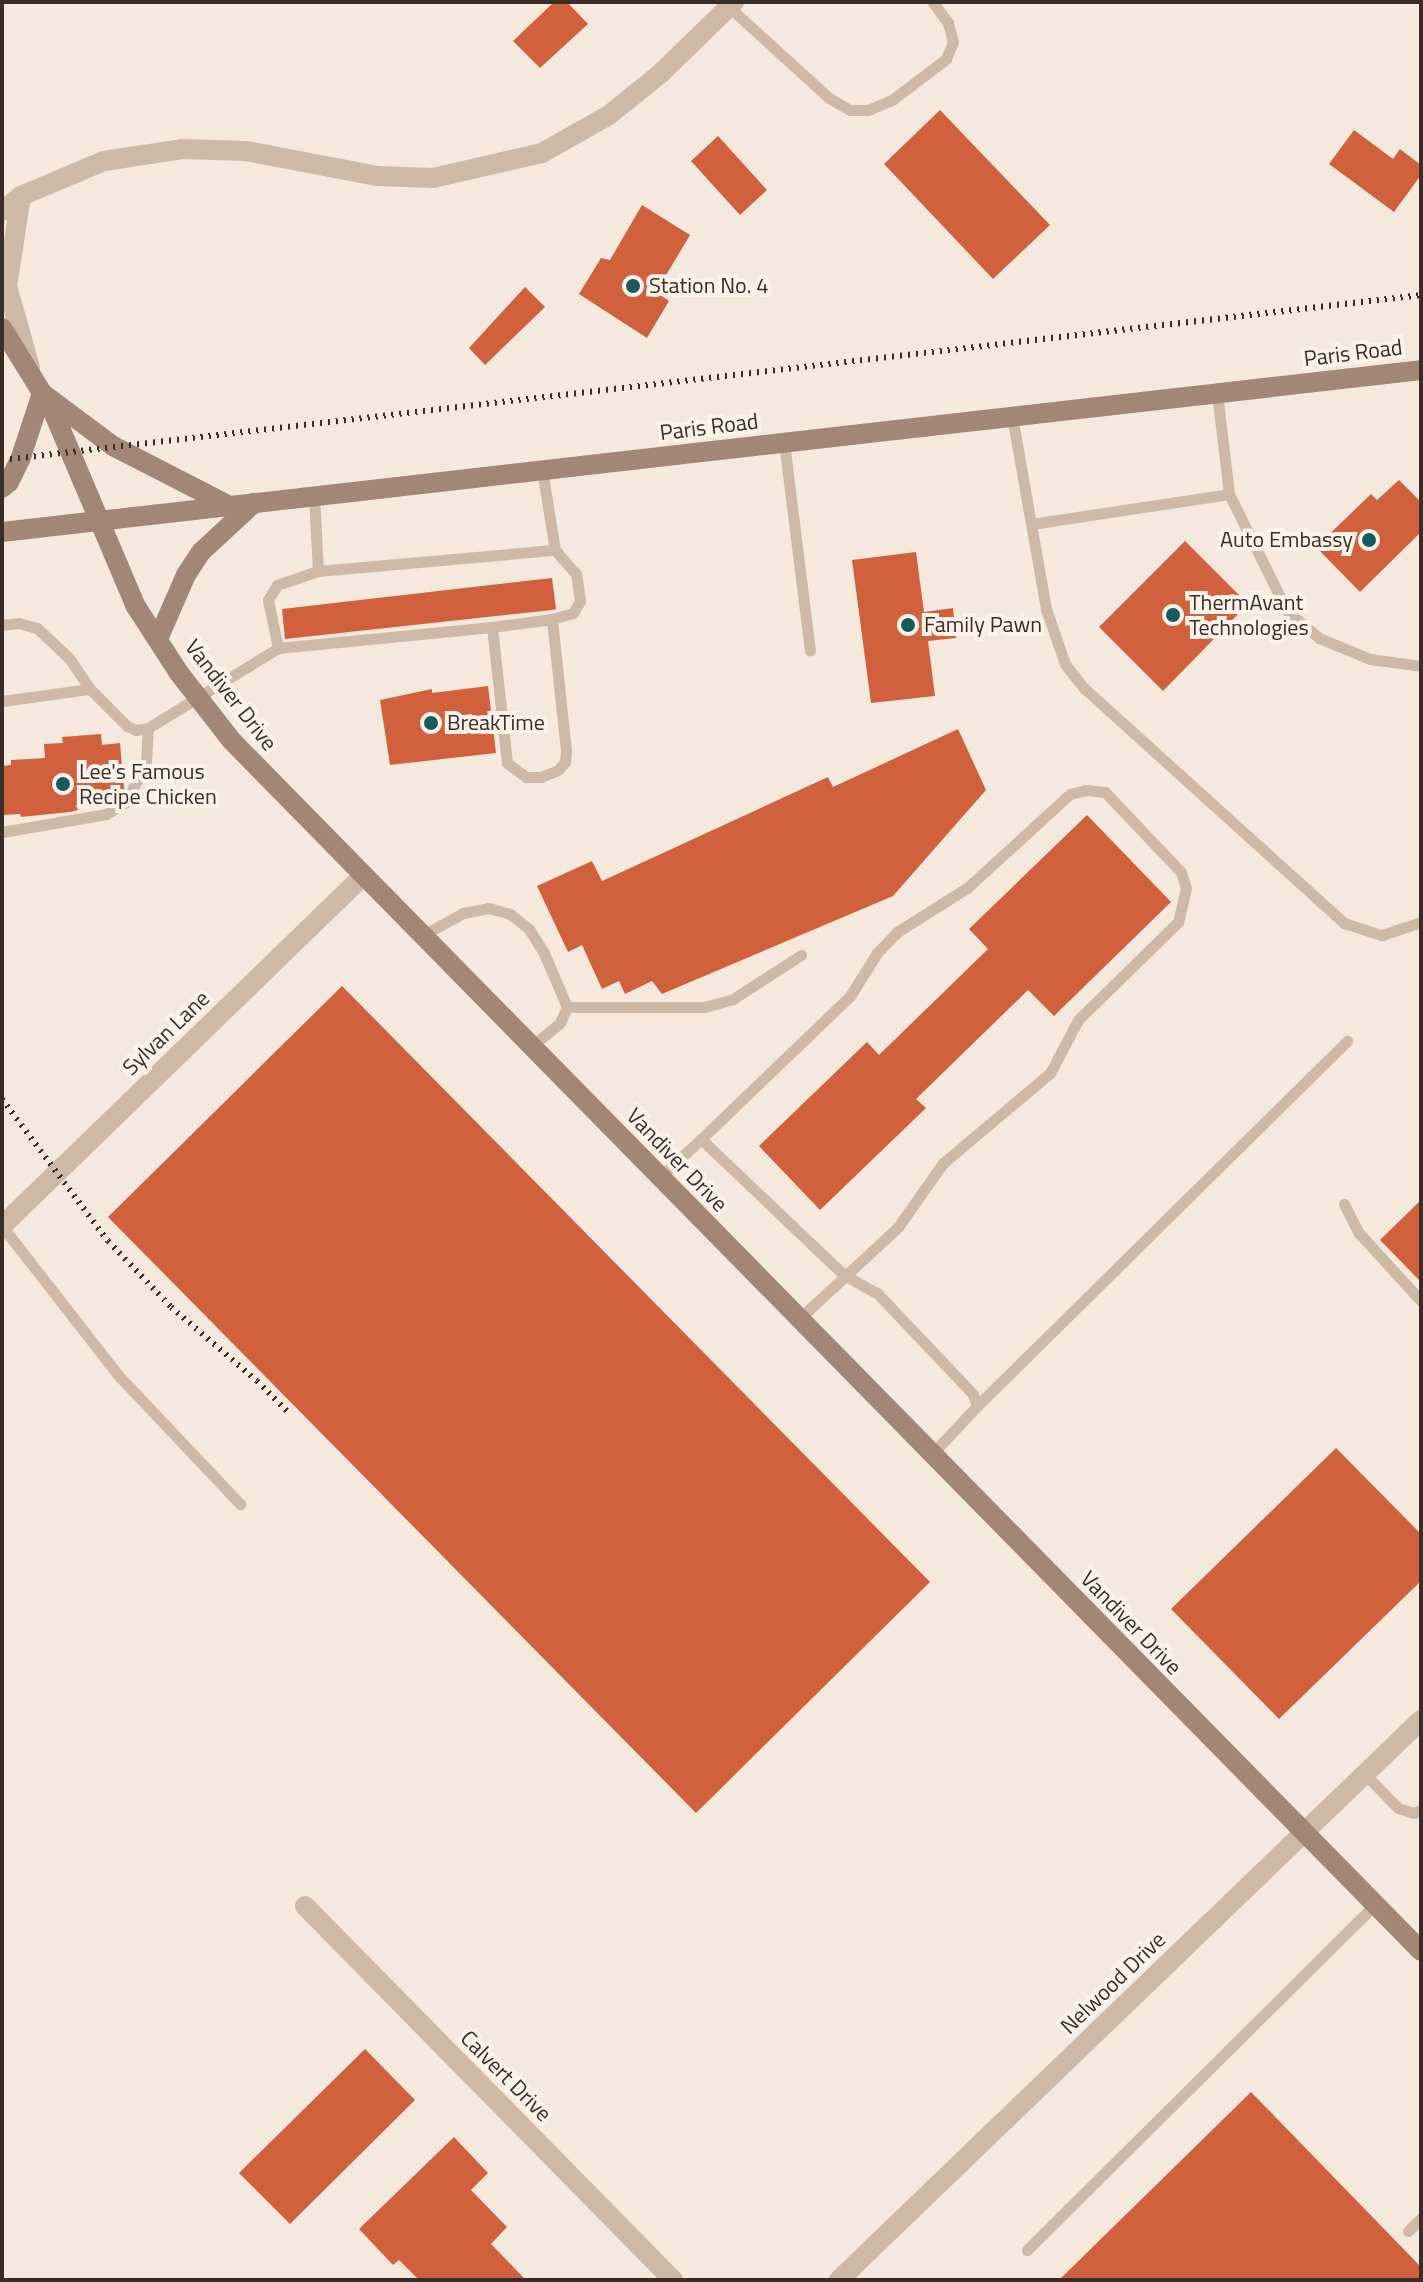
<!DOCTYPE html>
<html>
<head>
<meta charset="utf-8">
<style>
  body { margin:0 }
  #map { position:relative; width:1423px; height:2282px; overflow:hidden; background:#f4e9dc; font-family:"Titillium Web",sans-serif }
  div>[style] { position:absolute }
  .building>* { inset:0; background:#d1613d }
  .service>* { height:11px; margin:-5.5px; padding:0 5.5px; transform-origin:5.5px; border-radius:5.5px; background:#ceb8a6 }
  .minor>* { height:20px; margin:-10px; padding:0 10px; transform-origin:10px; border-radius:10px; background:#ceb8a6 }
  .tertiary>* { height:20px; margin:-10px; padding:0 10px; transform-origin:10px; border-radius:10px; background:#ceb8a6 }
  .secondary>* { height:20px; margin:-10px; padding:0 10px; transform-origin:10px; border-radius:10px; background:#a28777 }
  .rail>* { height:6px; margin-top:-3px; transform-origin:0; background:repeating-linear-gradient(90deg,#392d28 0 2px,transparent 0 8px) }
  .dots>* { width:22px; height:22px; translate:-50% -50%; box-sizing:border-box; border:4px solid #fbf3e9; border-radius:50% }
  span { translate:-50% -50%; white-space:nowrap; text-align:center; line-height:1.15; -webkit-text-stroke:8px #fbf3e9; paint-order:stroke }
  .poi-label { font-size:22px; color:#392d28 }
  .left { translate:0 -50%; text-align:left }
  .right { translate:-100% -50%; text-align:right }
  .street-label { font-size:22px; color:#392d28 }
  .frame { position:absolute; inset:0; border:4px solid #392d28; pointer-events:none }
</style>
</head>
<body>
<div id="map">
  <div class="building">
    <div style="clip-path:polygon(554px 2px,567px 2px,588px 24px,540px 68px,513px 41px)"></div>
    <div style="clip-path:polygon(940px 110px,1050px 225px,993px 279px,884px 164px)"></div>
    <div style="clip-path:polygon(1354px 130px,1393px 159px,1400px 149px,1421px 165px,1421px 175px,1394px 212px,1329px 164px)"></div>
    <div style="clip-path:polygon(718px 136px,767px 190px,740px 215px,691px 161px)"></div>
    <div style="clip-path:polygon(642px 205px,690px 235px,656px 292px,669px 301px,647px 338px,579px 294px,601px 258px,610px 260px)"></div>
    <div style="clip-path:polygon(525px 287px,545px 307px,485px 365px,469px 348px)"></div>
    <div style="clip-path:polygon(1399px 480px,1421px 502px,1421px 532px,1360px 592px,1316px 547px,1371px 494px,1377px 500px)"></div>
    <div style="clip-path:polygon(1185px 541px,1248px 604px,1163px 691px,1099px 627px)"></div>
    <div style="clip-path:polygon(916px 552px,924px 612px,953px 608px,956px 638px,928px 641px,935px 696px,871px 703px,852px 560px)"></div>
    <div style="clip-path:polygon(552px 578px,556px 609px,552px 610px,285px 639px,282px 609px)"></div>
    <div style="clip-path:polygon(488px 686px,496px 753px,390px 765px,380px 700px,432px 689px,432px 693px)"></div>
    <div style="clip-path:polygon(958px 729px,986px 790px,893px 896px,662px 994px,652px 981px,625px 994px,619px 981px,602px 989px,582px 945px,568px 952px,537px 886px,592px 861px,602px 881px,828px 777px,833px 787px)"></div>
    <div style="clip-path:polygon(101px 734px,102px 745px,120px 743px,124px 788px,120px 796px,108px 803px,76px 805px,78px 810px,70px 812px,21px 817px,20px 814px,2px 815px,2px 766px,11px 765px,11px 760px,45px 758px,44px 744px,63px 743px,62px 737px)"></div>
    <div style="clip-path:polygon(1087px 815px,1171px 902px,1054px 1016px,1028px 990px,916px 1099px,926px 1108px,820px 1210px,759px 1146px,867px 1042px,879px 1055px,988px 949px,969px 929px)"></div>
    <div style="clip-path:polygon(342px 986px,930px 1582px,696px 1813px,108px 1217px)"></div>
    <div style="clip-path:polygon(1421px 1200px,1421px 1282px,1380px 1240px)"></div>
    <div style="clip-path:polygon(1336px 1448px,1421px 1534px,1421px 1581px,1279px 1719px,1171px 1609px)"></div>
    <div style="clip-path:polygon(365px 2049px,415px 2100px,290px 2224px,239px 2173px)"></div>
    <div style="clip-path:polygon(1251px 2092px,1421px 2267px,1421px 2280px,1059px 2280px)"></div>
    <div style="clip-path:polygon(454px 2137px,488px 2173px,471px 2190px,507px 2227px,491px 2244px,526px 2280px,419px 2280px,399px 2260px,393px 2265px,359px 2229px)"></div>
  </div>
  <div class="service">
    <div style="left:729px;top:7px;width:135px;rotate:42.3deg"></div>
    <div style="left:829px;top:98px;width:24px;rotate:30deg"></div>
    <div style="left:850px;top:110px;width:18px"></div>
    <div style="left:868px;top:110px;width:26px;rotate:-23deg"></div>
    <div style="left:892px;top:100px;width:68px;rotate:-37.2deg"></div>
    <div style="left:946px;top:59px;width:18px;rotate:-68deg"></div>
    <div style="left:953px;top:42px;width:20px;rotate:-105deg"></div>
    <div style="left:948px;top:23px;width:26px;rotate:-126deg"></div>
    <div style="left:1217px;top:393px;width:102px;rotate:83.2deg"></div>
    <div style="left:1229px;top:494px;width:131px;rotate:63.6deg"></div>
    <div style="left:1287px;top:611px;width:42px;rotate:40.2deg"></div>
    <div style="left:1319px;top:638px;width:55px;rotate:22.4deg"></div>
    <div style="left:1370px;top:659px;width:51px;rotate:7.8deg"></div>
    <div style="left:1012px;top:416px;width:196px;rotate:80deg"></div>
    <div style="left:1046px;top:609px;width:58px;rotate:70.9deg"></div>
    <div style="left:1065px;top:664px;width:31px;rotate:52deg"></div>
    <div style="left:1084px;top:688px;width:350px;rotate:42.1deg"></div>
    <div style="left:1344px;top:923px;width:40px;rotate:18deg"></div>
    <div style="left:1382px;top:935px;width:41px;rotate:-18.4deg"></div>
    <div style="left:784px;top:442px;width:210px;rotate:82.9deg"></div>
    <div style="left:1031px;top:524px;width:200px;rotate:-8.6deg"></div>
    <div style="left:318px;top:571px;width:238px;rotate:-5.1deg"></div>
    <div style="left:2px;top:625px;width:17px;rotate:-7deg"></div>
    <div style="left:19px;top:623px;width:19px;rotate:16deg"></div>
    <div style="left:37px;top:628px;width:44px;rotate:43.2deg"></div>
    <div style="left:69px;top:658px;width:37px;rotate:56deg"></div>
    <div style="left:492px;top:627px;width:137px;rotate:83.7deg"></div>
    <div style="left:507px;top:763px;width:24px;rotate:36deg"></div>
    <div style="left:526px;top:777px;width:15px"></div>
    <div style="left:541px;top:777px;width:18px;rotate:-22deg"></div>
    <div style="left:558px;top:770px;width:11px;rotate:-49deg"></div>
    <div style="left:565px;top:762px;width:11px;rotate:-85deg"></div>
    <div style="left:566px;top:751px;width:133px;rotate:-96.1deg"></div>
    <div style="left:278px;top:648px;width:49px;rotate:-101.8deg"></div>
    <div style="left:268px;top:600px;width:17px;rotate:-59deg"></div>
    <div style="left:277px;top:585px;width:43px;rotate:-18.9deg"></div>
    <div style="left:318px;top:571px;width:75px;rotate:-93.1deg"></div>
    <div style="left:2px;top:701px;width:89px;rotate:-7.8deg"></div>
    <div style="left:90px;top:689px;width:52px;rotate:45deg"></div>
    <div style="left:127px;top:726px;width:10px;rotate:24deg"></div>
    <div style="left:136px;top:730px;width:12px;rotate:-9deg"></div>
    <div style="left:148px;top:728px;width:153px;rotate:-31.6deg"></div>
    <div style="left:278px;top:648px;width:215px;rotate:-5.6deg"></div>
    <div style="left:492px;top:627px;width:61px;rotate:-7.6deg"></div>
    <div style="left:552px;top:619px;width:22px;rotate:-16deg"></div>
    <div style="left:573px;top:613px;width:14px;rotate:-60deg"></div>
    <div style="left:580px;top:601px;width:27px;rotate:-98deg"></div>
    <div style="left:576px;top:574px;width:32px;rotate:-131deg"></div>
    <div style="left:555px;top:550px;width:81px;rotate:-99.2deg"></div>
    <div style="left:2px;top:832px;width:106px;rotate:-9.8deg"></div>
    <div style="left:106px;top:814px;width:23px;rotate:-31deg"></div>
    <div style="left:126px;top:802px;width:44px;rotate:-62.9deg"></div>
    <div style="left:146px;top:763px;width:35px;rotate:-87deg"></div>
    <div style="left:423px;top:935px;width:46px;rotate:-28.8deg"></div>
    <div style="left:463px;top:913px;width:26px;rotate:-11deg"></div>
    <div style="left:489px;top:908px;width:22px;rotate:16deg"></div>
    <div style="left:510px;top:914px;width:24px;rotate:38deg"></div>
    <div style="left:529px;top:929px;width:28px;rotate:58deg"></div>
    <div style="left:544px;top:953px;width:59px;rotate:66.9deg"></div>
    <div style="left:567px;top:1007px;width:17px;rotate:114deg"></div>
    <div style="left:560px;top:1023px;width:36px;rotate:141deg"></div>
    <div style="left:567px;top:1007px;width:137px"></div>
    <div style="left:704px;top:1007px;width:30px;rotate:-15deg"></div>
    <div style="left:733px;top:999px;width:81px;rotate:-32.9deg"></div>
    <div style="left:701px;top:1139px;width:207px;rotate:-43.8deg"></div>
    <div style="left:850px;top:996px;width:51px;rotate:-57.9deg"></div>
    <div style="left:877px;top:953px;width:29px;rotate:-46deg"></div>
    <div style="left:897px;top:932px;width:83px;rotate:-32.2deg"></div>
    <div style="left:967px;top:888px;width:139px;rotate:-42.4deg"></div>
    <div style="left:1070px;top:794px;width:16px;rotate:-14deg"></div>
    <div style="left:1086px;top:790px;width:19px;rotate:6deg"></div>
    <div style="left:1105px;top:792px;width:110px;rotate:46.5deg"></div>
    <div style="left:1181px;top:872px;width:17px;rotate:73deg"></div>
    <div style="left:1186px;top:888px;width:35px;rotate:103deg"></div>
    <div style="left:1178px;top:922px;width:140px;rotate:135.6deg"></div>
    <div style="left:1078px;top:1020px;width:60px;rotate:117.8deg"></div>
    <div style="left:1050px;top:1073px;width:140px;rotate:139.9deg"></div>
    <div style="left:943px;top:1163px;width:78px;rotate:125.1deg"></div>
    <div style="left:898px;top:1227px;width:135px;rotate:137.1deg"></div>
    <div style="left:660px;top:1177px;width:56px;rotate:-42.8deg"></div>
    <div style="left:701px;top:1139px;width:197px;rotate:43.6deg"></div>
    <div style="left:844px;top:1275px;width:38px;rotate:29deg"></div>
    <div style="left:877px;top:1293px;width:139px;rotate:46.5deg"></div>
    <div style="left:973px;top:1394px;width:13px;rotate:72deg"></div>
    <div style="left:977px;top:1406px;width:66px;rotate:133.2deg"></div>
    <div style="left:1344px;top:1204px;width:33px;rotate:63deg"></div>
    <div style="left:1359px;top:1233px;width:92px;rotate:47.6deg"></div>
    <div style="left:2px;top:1226px;width:189px;rotate:52.1deg"></div>
    <div style="left:118px;top:1375px;width:178px;rotate:46.6deg"></div>
    <div style="left:977px;top:1406px;width:520px;rotate:-44.61deg"></div>
    <div style="left:1365px;top:1774px;width:47px;rotate:45.9deg"></div>
    <div style="left:1398px;top:1808px;width:17px;rotate:17deg"></div>
    <div style="left:1414px;top:1813px;width:8px;rotate:-23deg"></div>
    <div style="left:1408px;top:2231px;width:18px;rotate:-45deg"></div>
    <div style="left:1027px;top:2250px;width:491px;rotate:-44.8deg"></div>
  </div>
  <div class="minor">
    <div style="left:2px;top:1226px;width:504px;rotate:-44.12deg"></div>
    <div style="left:305px;top:1906px;width:525px;rotate:45.46deg"></div>
    <div style="left:839px;top:2280px;width:808px;rotate:-43.9deg"></div>
  </div>
  <div class="tertiary">
    <div style="left:21px;top:196px;width:91px;rotate:98.8deg"></div>
    <div style="left:7px;top:286px;width:85px;rotate:74.3deg"></div>
    <div style="left:2px;top:211px;width:24px;rotate:-38deg"></div>
    <div style="left:21px;top:196px;width:90px;rotate:-22.9deg"></div>
    <div style="left:104px;top:161px;width:79px;rotate:-8.7deg"></div>
    <div style="left:182px;top:149px;width:64px;rotate:1.8deg"></div>
    <div style="left:246px;top:151px;width:133px;rotate:10.8deg"></div>
    <div style="left:377px;top:176px;width:56px;rotate:2deg"></div>
    <div style="left:433px;top:178px;width:112px;rotate:-12.9deg"></div>
    <div style="left:542px;top:153px;width:77px;rotate:-29.6deg"></div>
    <div style="left:609px;top:115px;width:67px;rotate:-38.9deg"></div>
    <div style="left:661px;top:73px;width:102px;rotate:-44.2deg"></div>
  </div>
  <div class="secondary">
    <div style="left:2px;top:328px;width:95px;rotate:58.3deg"></div>
    <div style="left:52px;top:409px;width:213px;rotate:67deg"></div>
    <div style="left:135px;top:605px;width:81px;rotate:57.1deg"></div>
    <div style="left:179px;top:673px;width:86px;rotate:52.1deg"></div>
    <div style="left:232px;top:741px;width:1696px;rotate:45.5deg"></div>
    <div style="left:2px;top:488px;width:9px;rotate:-41deg"></div>
    <div style="left:9px;top:482px;width:28px;rotate:-64deg"></div>
    <div style="left:21px;top:457px;width:67px;rotate:-71.8deg"></div>
    <div style="left:42px;top:393px;width:89px;rotate:36.7deg"></div>
    <div style="left:113px;top:446px;width:127px;rotate:27.2deg"></div>
    <div style="left:2px;top:532px;width:1428px;rotate:-6.51deg"></div>
    <div style="left:158px;top:639px;width:70px;rotate:-66.4deg"></div>
    <div style="left:186px;top:575px;width:27px;rotate:-57deg"></div>
    <div style="left:201px;top:552px;width:72px;rotate:-42.8deg"></div>
  </div>
  <div class="rail">
    <div style="left:2px;top:460px;width:1429px;rotate:-6.63deg"></div>
    <div style="left:2px;top:1099px;width:177px;rotate:53.3deg"></div>
    <div style="left:108px;top:1241px;width:91px;rotate:46.3deg"></div>
    <div style="left:171px;top:1307px;width:113px;rotate:40.7deg"></div>
    <div style="left:257px;top:1381px;width:45px;rotate:45deg"></div>
  </div>
  <div class="dots">
    <div style="left:633px;top:286px;background:#195a5f"></div>
    <div style="left:1369px;top:540px;background:#195a5f"></div>
    <div style="left:1173px;top:615px;background:#195a5f"></div>
    <div style="left:908px;top:625px;background:#195a5f"></div>
    <div style="left:431px;top:723px;background:#195a5f"></div>
    <div style="left:63px;top:784px;background:#195a5f"></div>
  </div>
  <div class="poi-label">
    <span class="left" style="left:649px;top:286px">Station No. 4</span>
    <span class="right" style="left:1353px;top:540px">Auto Embassy</span>
    <span class="left" style="left:1189px;top:615px">ThermAvant<br>Technologies</span>
    <span class="left" style="left:924px;top:625px">Family Pawn</span>
    <span class="left" style="left:447px;top:723px">BreakTime</span>
    <span class="left" style="left:79px;top:784px">Lee's Famous<br>Recipe Chicken</span>
  </div>
  <div class="street-label">
    <span style="left:1353px;top:353px;rotate:-7deg">Paris Road</span>
    <span style="left:709px;top:427px;rotate:-7deg">Paris Road</span>
    <span style="left:231px;top:695px;rotate:52deg">Vandiver Drive</span>
    <span style="left:166px;top:1033px;rotate:-44deg">Sylvan Lane</span>
    <span style="left:677px;top:1160px;rotate:46deg">Vandiver Drive</span>
    <span style="left:1131px;top:1623px;rotate:46deg">Vandiver Drive</span>
    <span style="left:1113px;top:1983px;rotate:-44deg">Nelwood Drive</span>
    <span style="left:506px;top:2076px;rotate:45deg">Calvert Drive</span>
  </div>
  <div class="frame"></div>
</div>
</body>
</html>
